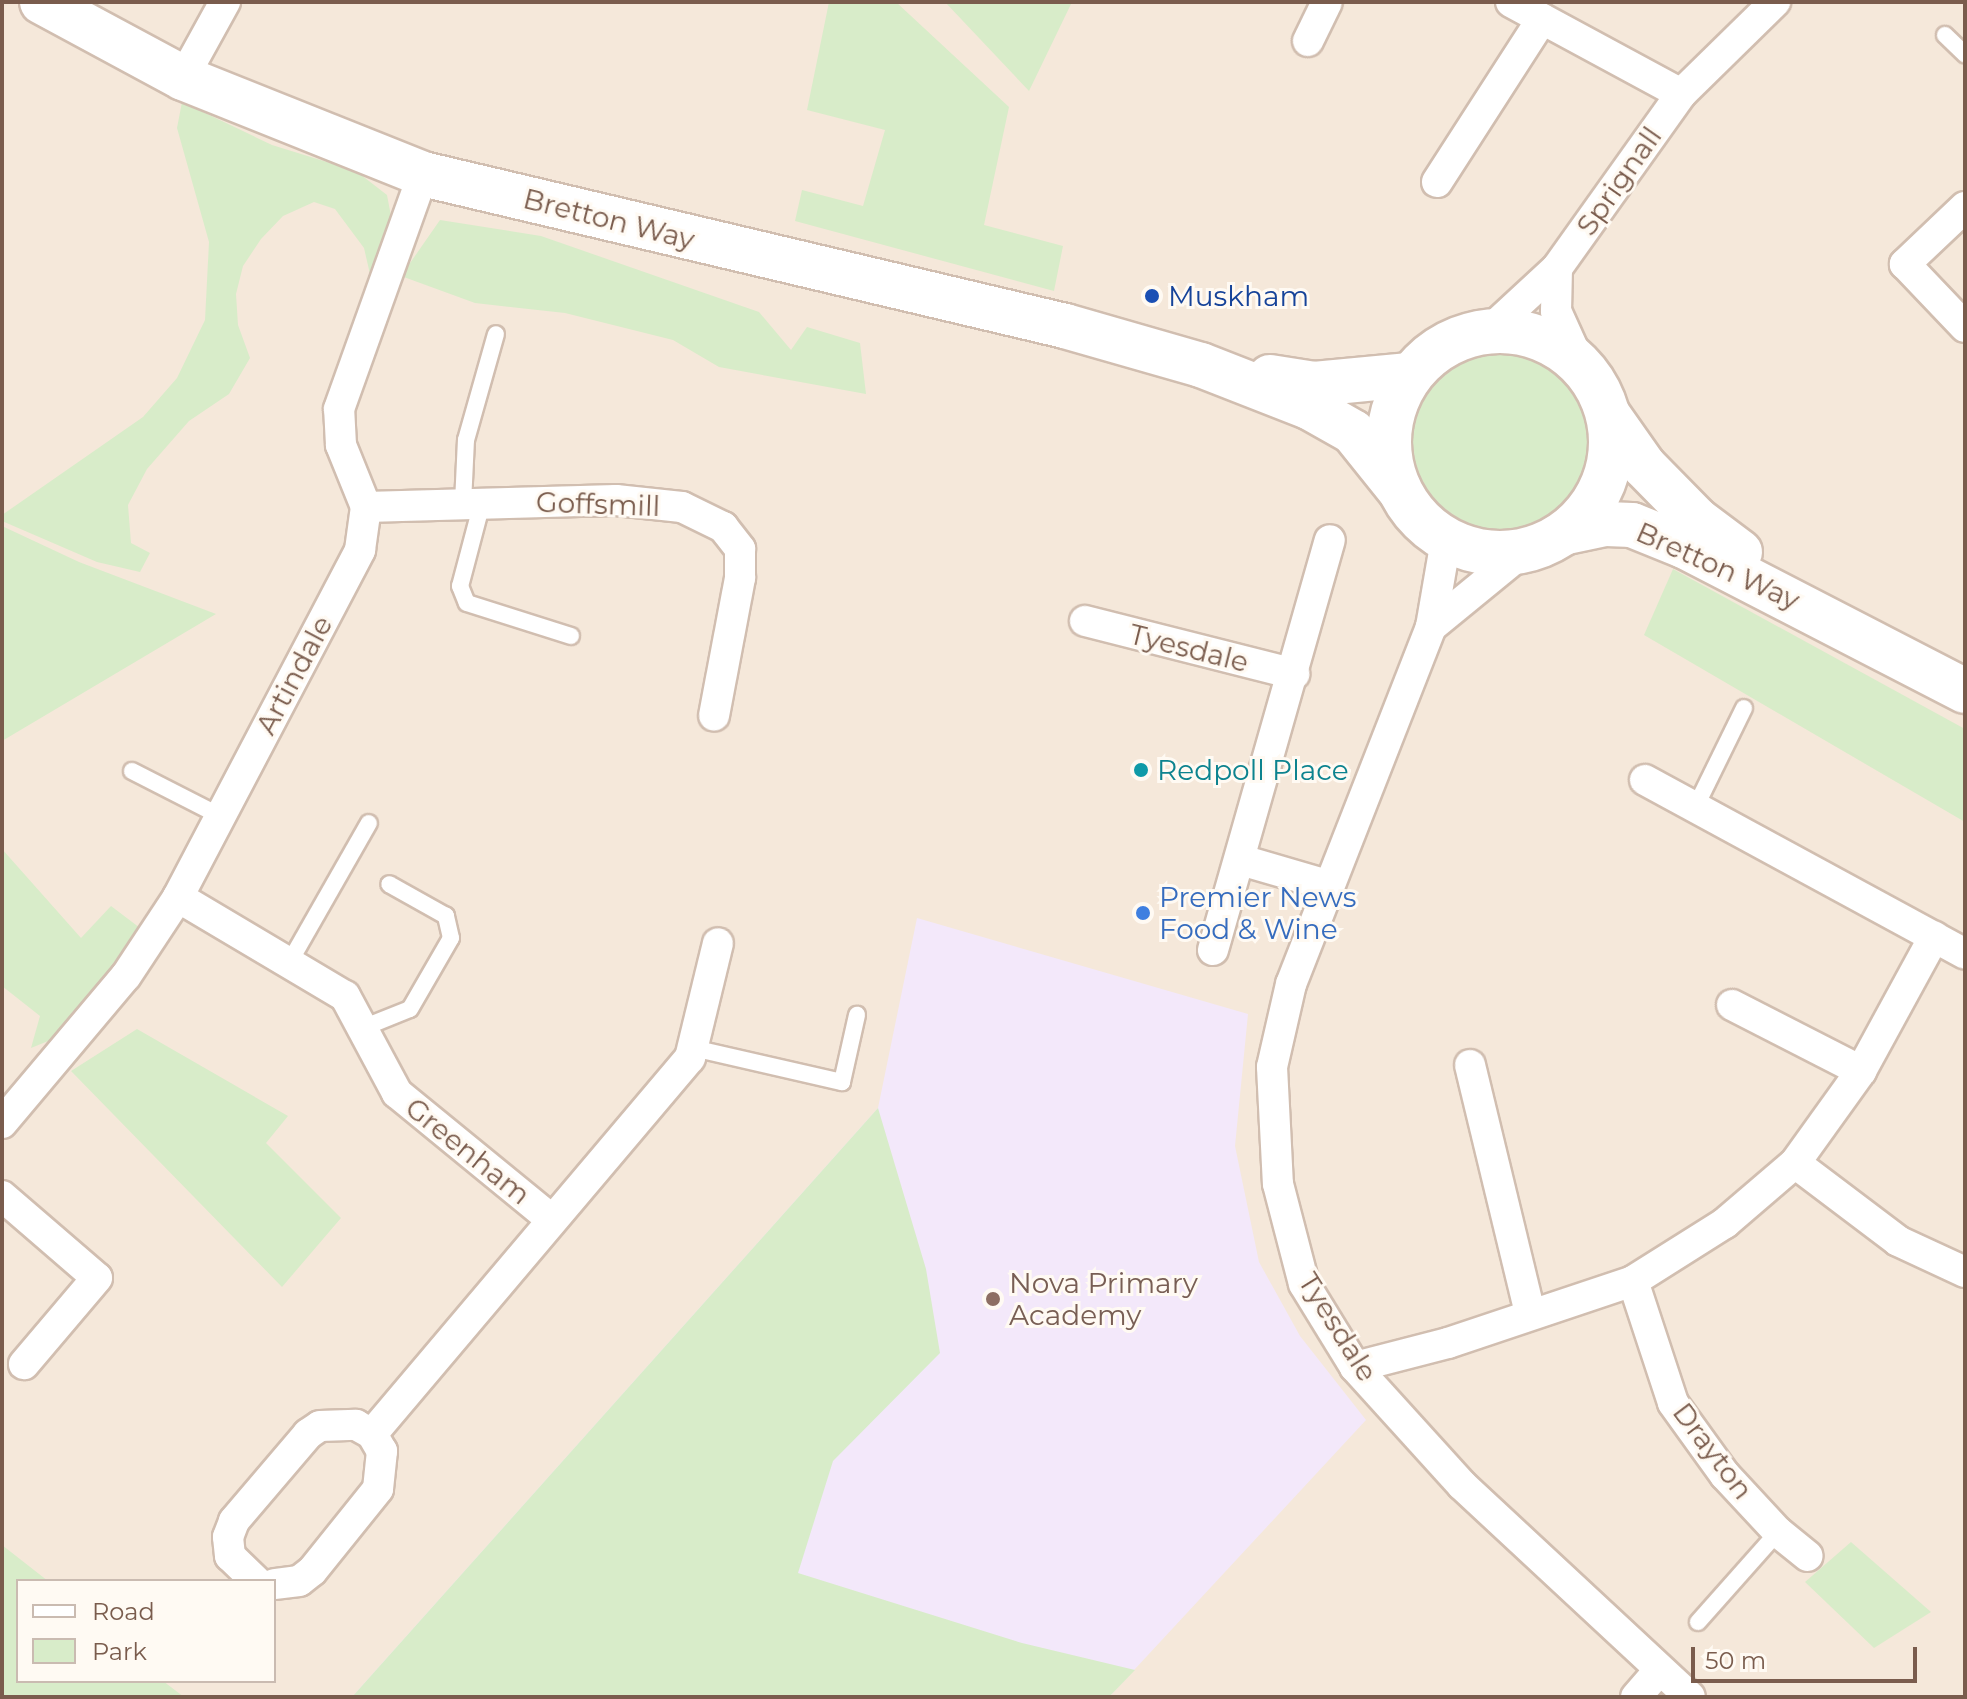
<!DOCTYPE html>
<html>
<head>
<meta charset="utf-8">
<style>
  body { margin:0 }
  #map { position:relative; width:1967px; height:1699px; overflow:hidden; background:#fdf6ec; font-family:Montserrat,sans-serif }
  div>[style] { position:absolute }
  .residential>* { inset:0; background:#f5e8da }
  .education>* { inset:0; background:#f3e8fa }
  .green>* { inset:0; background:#d8ecc9 }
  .round { border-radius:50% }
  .roads { filter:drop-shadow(2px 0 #d1beb0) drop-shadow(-2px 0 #d1beb0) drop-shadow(0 2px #d1beb0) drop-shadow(0 -2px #d1beb0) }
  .lane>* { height:16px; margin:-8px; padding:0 8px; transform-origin:8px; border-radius:8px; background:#fff }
  .street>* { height:30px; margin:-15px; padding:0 15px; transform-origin:15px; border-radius:15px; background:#fff }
  .secondary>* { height:44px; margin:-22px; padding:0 22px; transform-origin:22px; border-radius:22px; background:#fff }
  .secondary>.ring { margin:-22px; padding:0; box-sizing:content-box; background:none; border:44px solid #fff; border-radius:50% }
  .dots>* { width:22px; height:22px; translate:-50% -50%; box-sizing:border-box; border:4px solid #fffaf3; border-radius:50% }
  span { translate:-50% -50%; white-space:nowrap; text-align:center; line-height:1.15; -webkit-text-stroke:6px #fffaf3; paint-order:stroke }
  .street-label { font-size:28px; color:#7a5c4d }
  .transit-label { font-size:28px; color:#164399 }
  .left { translate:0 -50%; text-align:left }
  .culture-label { font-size:28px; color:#0d838f }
  .shop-label { font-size:28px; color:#366cbe }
  .education-label { font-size:28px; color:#785e54 }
  .frame { position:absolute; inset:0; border:4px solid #7a5c4d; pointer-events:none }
  .legend { position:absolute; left:16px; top:1579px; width:260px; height:104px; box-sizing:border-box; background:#fffaf3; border:2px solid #cabbb1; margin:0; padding:10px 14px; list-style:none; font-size:24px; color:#7a5c4d }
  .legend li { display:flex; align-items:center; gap:16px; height:40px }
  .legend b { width:40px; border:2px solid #cabbb1 }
  .scale { position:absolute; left:1691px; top:1647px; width:226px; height:36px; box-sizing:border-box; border:4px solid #7a5c4d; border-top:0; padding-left:10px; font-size:24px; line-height:28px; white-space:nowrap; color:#7a5c4d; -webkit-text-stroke:6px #fffaf3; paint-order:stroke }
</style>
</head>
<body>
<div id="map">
  <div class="residential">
    <div style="clip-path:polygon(evenodd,2px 2px,1965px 2px,1965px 1697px,2px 1697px,2px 2px,18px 1581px,274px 1581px,274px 1681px,18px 1681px,18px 1581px)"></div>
  </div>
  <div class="education">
    <div style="clip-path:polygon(917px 918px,1248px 1014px,1235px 1146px,1259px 1262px,1300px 1336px,1366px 1420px,1109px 1697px,352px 1697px,878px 1108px)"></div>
  </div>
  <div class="green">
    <div style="clip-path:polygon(829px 2px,896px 2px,1009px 107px,984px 225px,1063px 246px,1054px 291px,795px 221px,802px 190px,863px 206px,885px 130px,807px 110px)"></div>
    <div style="clip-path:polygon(945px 2px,1072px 2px,1029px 91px)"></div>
    <div style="clip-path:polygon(182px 102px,272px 145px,356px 171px,387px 195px,391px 216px,370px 274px,364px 248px,335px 209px,314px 202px,283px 216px,261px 239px,243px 266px,236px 294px,238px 325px,250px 358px,229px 394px,189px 421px,147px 469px,128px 505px,131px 543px,150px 553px,140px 572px,97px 562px,2px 521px,2px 515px,143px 417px,177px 378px,205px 320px,209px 242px,177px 128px)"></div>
    <div style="clip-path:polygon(440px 220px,541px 236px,759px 312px,791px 350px,807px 327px,860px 343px,866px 394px,719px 367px,673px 340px,565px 313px,475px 303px,401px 276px)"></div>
    <div class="round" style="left:1389px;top:331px;width:222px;height:222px"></div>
    <div style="clip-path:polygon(2px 526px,79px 562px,216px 614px,2px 741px)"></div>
    <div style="clip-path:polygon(1673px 569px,1965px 729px,1965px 822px,1644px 635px)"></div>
    <div style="clip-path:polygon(2px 849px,81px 938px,111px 906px,144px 931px,58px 1037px,31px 1048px,40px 1016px,2px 986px)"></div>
    <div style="clip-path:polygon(137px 1029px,288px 1116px,266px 1143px,341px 1218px,282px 1287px,71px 1071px)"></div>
    <div style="clip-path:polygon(878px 1108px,926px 1269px,940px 1353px,833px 1461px,798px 1573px,1022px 1643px,1135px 1670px,1109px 1697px,352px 1697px)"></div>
    <div style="clip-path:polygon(1851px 1542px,1931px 1612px,1874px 1648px,1805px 1582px)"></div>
    <div style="clip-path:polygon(2px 1545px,48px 1581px,18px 1581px,18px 1681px,163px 1681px,184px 1697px,2px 1697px)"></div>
  </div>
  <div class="roads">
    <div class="lane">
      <div style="left:1945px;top:35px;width:28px;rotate:44deg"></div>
      <div style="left:463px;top:503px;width:63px;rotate:-87.3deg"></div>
      <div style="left:466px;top:440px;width:110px;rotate:-74.2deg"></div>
      <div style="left:482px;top:503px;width:86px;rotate:104.8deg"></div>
      <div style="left:460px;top:586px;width:18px;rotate:68deg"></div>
      <div style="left:467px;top:603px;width:109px;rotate:17.6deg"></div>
      <div style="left:132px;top:771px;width:99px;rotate:27.1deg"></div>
      <div style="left:1696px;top:806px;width:109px;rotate:-63.9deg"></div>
      <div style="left:289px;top:963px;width:161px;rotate:-60.3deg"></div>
      <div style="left:365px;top:1027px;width:48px;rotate:-21.8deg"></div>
      <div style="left:410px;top:1009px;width:82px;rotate:-60deg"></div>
      <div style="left:451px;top:938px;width:23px;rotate:-103deg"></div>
      <div style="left:446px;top:916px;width:65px;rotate:-150.7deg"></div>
      <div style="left:693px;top:1048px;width:153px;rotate:12.9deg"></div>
      <div style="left:842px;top:1082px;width:69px;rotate:-77.4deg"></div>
      <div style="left:1698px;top:1622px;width:120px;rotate:-48.4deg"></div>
    </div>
    <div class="street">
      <div style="left:1511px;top:2px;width:193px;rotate:28.4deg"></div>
      <div style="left:1308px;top:41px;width:43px;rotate:-64deg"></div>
      <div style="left:183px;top:78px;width:87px;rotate:-61.1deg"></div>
      <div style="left:1437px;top:182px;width:194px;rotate:-57.2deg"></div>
      <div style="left:1965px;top:207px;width:83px;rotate:136.5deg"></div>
      <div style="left:1905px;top:264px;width:87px;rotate:46.4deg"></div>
      <div style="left:1557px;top:268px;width:43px;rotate:91.3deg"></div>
      <div style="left:1556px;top:311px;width:56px;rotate:65.7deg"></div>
      <div style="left:1490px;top:330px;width:91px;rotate:-42.8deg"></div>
      <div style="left:1557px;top:268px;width:214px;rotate:-54.5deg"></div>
      <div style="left:1681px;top:94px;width:132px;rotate:-44.4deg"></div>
      <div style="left:366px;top:507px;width:250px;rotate:-1.6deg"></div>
      <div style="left:616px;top:500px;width:66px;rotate:6.1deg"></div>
      <div style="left:682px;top:507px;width:46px;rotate:26deg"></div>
      <div style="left:723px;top:527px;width:28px;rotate:52deg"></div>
      <div style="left:740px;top:549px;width:29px;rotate:90deg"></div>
      <div style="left:740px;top:578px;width:140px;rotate:100.7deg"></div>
      <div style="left:1446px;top:540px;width:88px;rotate:99.8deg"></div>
      <div style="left:1431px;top:627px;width:383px;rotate:111.4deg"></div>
      <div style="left:1291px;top:984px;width:85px;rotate:102.9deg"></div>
      <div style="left:1272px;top:1067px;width:117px;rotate:87.1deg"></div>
      <div style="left:1278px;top:1184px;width:103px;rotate:75.4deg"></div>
      <div style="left:1304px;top:1284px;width:97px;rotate:58.4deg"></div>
      <div style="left:1355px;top:1367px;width:159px;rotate:47.8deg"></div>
      <div style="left:1462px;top:1485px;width:311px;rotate:42.9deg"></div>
      <div style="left:1085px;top:621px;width:216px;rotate:14.2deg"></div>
      <div style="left:1431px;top:627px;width:120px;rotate:-39.3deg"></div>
      <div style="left:1645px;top:780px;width:364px;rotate:28.5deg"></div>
      <div style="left:1241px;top:860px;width:90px;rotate:16.2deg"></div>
      <div style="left:178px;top:897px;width:194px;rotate:30.7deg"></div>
      <div style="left:345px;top:996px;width:110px;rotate:61.8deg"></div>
      <div style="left:397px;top:1093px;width:200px;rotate:39.3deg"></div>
      <div style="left:1213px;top:950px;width:426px;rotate:-74.1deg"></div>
      <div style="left:1732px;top:1005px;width:145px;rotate:27.1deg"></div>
      <div style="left:1470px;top:1065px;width:255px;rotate:76.4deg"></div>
      <div style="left:2px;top:1123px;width:192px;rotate:-49.9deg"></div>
      <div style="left:126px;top:976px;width:95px;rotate:-56.6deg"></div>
      <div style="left:178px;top:897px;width:392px;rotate:-62.3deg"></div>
      <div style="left:360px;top:550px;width:43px;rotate:-82.1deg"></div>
      <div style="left:366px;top:507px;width:67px;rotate:-112deg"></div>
      <div style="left:341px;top:445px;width:36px;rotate:-93deg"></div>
      <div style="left:339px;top:409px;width:250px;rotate:-70.3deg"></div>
      <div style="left:1795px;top:1163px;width:129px;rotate:37.1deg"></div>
      <div style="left:1898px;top:1241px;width:74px;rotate:24.8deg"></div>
      <div style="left:2px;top:1196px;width:125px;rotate:40.8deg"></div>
      <div style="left:97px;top:1278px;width:113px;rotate:130.3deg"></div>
      <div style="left:1633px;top:1281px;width:128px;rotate:71.8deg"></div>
      <div style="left:1673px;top:1403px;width:89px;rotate:54.2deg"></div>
      <div style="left:1725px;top:1475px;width:78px;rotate:47.1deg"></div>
      <div style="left:1778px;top:1532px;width:38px;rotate:39deg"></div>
      <div style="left:1355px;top:1367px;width:96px;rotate:-14.5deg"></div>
      <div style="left:1448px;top:1343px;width:195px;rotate:-18.5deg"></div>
      <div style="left:1633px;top:1281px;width:109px;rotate:-32.2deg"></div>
      <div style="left:1725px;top:1223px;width:92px;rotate:-40.6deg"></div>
      <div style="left:1795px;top:1163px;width:113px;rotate:-54.3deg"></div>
      <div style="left:1861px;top:1071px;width:153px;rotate:-61.4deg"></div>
      <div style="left:372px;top:1434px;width:492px;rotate:-49.8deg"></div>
      <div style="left:690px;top:1058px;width:118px;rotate:-76.3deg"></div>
      <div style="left:256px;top:1581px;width:36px;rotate:-136deg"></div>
      <div style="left:230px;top:1556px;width:19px;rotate:-96deg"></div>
      <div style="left:228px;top:1537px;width:17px;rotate:-69deg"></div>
      <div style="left:234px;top:1521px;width:114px;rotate:-49.6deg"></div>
      <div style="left:308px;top:1434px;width:14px;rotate:-34deg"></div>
      <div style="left:320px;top:1426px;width:36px;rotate:-2deg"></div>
      <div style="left:356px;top:1425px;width:18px;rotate:29deg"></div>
      <div style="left:372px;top:1434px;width:20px;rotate:60deg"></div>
      <div style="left:382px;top:1451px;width:38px;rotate:96deg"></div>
      <div style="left:378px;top:1489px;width:105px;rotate:128.8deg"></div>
      <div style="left:312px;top:1571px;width:16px;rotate:142deg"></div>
      <div style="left:299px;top:1581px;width:25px;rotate:173deg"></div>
      <div style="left:1636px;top:1697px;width:35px;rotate:-49deg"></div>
    </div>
    <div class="secondary">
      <div style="left:42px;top:2px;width:160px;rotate:28.3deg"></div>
      <div style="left:183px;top:78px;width:258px;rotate:21.8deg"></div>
      <div style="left:423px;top:174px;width:660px;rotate:13.32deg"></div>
      <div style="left:1065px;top:326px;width:141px;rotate:16deg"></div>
      <div style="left:1201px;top:365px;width:116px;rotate:21.3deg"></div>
      <div style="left:1309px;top:407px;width:51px;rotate:29.6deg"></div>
      <div style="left:1353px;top:432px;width:72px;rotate:51.2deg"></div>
      <div class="ring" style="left:1389px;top:331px;width:178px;height:178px"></div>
      <div style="left:1270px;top:377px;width:45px;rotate:9deg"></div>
      <div style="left:1314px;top:384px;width:96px;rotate:-5.4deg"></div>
      <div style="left:1609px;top:416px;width:61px;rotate:55deg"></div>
      <div style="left:1644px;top:466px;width:74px;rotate:45.5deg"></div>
      <div style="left:1696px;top:519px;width:55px;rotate:36.9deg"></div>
      <div style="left:1567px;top:532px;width:40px;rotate:-12deg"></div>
      <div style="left:1606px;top:524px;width:26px;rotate:2deg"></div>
      <div style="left:1632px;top:525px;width:56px;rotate:22deg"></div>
      <div style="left:1684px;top:546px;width:316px;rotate:27.3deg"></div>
    </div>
  </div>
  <div class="dots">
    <div style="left:1152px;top:296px;background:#1a4fb4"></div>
    <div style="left:1141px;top:770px;background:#0f9aa8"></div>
    <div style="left:1143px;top:913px;background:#3f7fe0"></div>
    <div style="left:993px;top:1299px;background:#8d6e63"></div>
  </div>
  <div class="street-label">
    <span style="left:1619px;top:181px;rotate:-55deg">Sprignall</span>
    <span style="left:609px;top:219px;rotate:14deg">Bretton Way</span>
    <span style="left:598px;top:504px;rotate:2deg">Goffsmill</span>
    <span style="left:1718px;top:566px;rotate:24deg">Bretton Way</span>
    <span style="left:1189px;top:648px;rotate:14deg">Tyesdale</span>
    <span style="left:294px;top:675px;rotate:-62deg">Artindale</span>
    <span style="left:468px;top:1151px;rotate:39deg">Greenham</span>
    <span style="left:1338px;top:1327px;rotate:58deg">Tyesdale</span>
    <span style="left:1713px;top:1451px;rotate:53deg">Drayton</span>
  </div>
  <div class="transit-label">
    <span class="left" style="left:1168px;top:296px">Muskham</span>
  </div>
  <div class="culture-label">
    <span class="left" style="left:1157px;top:770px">Redpoll Place</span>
  </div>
  <div class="shop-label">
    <span class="left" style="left:1159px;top:913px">Premier News<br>Food &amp; Wine</span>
  </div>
  <div class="education-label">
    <span class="left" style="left:1009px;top:1299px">Nova Primary<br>Academy</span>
  </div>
  <div class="frame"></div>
  <ul class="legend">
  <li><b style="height:10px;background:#fff"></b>Road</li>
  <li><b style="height:22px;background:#d8ecc9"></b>Park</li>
  </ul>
  <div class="scale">50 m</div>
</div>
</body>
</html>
